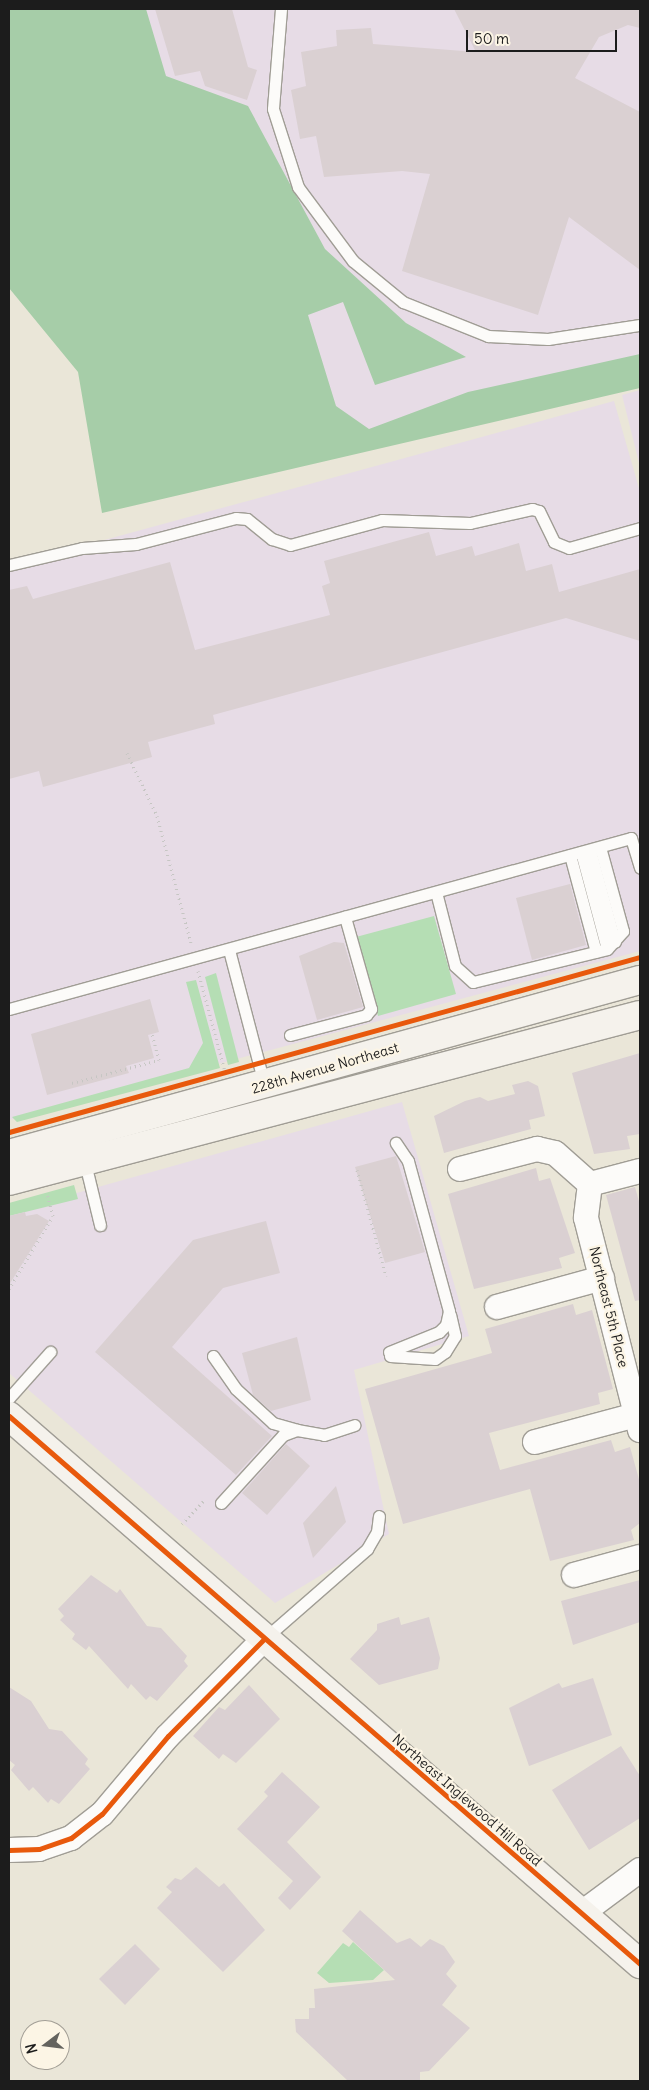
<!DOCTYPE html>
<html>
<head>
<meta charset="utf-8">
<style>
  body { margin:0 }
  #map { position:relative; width:649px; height:2090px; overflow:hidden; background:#eae6d8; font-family:Delius,sans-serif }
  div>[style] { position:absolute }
  .built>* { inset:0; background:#e7dce6 }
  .green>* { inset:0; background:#b5deb4 }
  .forest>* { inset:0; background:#a6cda8 }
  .building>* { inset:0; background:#dad0d2 }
  .path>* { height:3px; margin-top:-1.5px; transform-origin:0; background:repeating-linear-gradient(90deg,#c6c6c3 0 1px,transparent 0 5px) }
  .roads { filter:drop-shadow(1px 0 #a09d95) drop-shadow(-1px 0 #a09d95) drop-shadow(0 1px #a09d95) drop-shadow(0 -1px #a09d95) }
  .lane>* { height:11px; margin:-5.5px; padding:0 5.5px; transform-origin:5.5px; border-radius:5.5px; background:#fcfbf9 }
  .street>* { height:24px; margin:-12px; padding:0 12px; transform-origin:12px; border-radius:12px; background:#fcfbf9 }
  .secondary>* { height:28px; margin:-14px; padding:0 14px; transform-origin:14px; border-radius:14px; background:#f5f2ec }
  .cycleway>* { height:5px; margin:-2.5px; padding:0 2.5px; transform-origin:2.5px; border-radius:2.5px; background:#e8590c }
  span { translate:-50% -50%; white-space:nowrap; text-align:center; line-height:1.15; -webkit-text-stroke:4.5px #fcf5e5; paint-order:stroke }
  .street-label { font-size:14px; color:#1c1c1c }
  .frame { position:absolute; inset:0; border:10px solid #1c1c1c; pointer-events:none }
  .north { position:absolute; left:20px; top:2020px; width:50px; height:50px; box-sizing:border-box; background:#fcf5e5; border:1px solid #a29e95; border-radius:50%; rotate:255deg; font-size:14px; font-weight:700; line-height:20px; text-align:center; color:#1c1c1c }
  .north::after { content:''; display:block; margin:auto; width:18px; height:22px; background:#64635e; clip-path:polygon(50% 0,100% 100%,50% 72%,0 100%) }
  .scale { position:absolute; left:466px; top:30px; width:151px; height:22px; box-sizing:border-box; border:2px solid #1c1c1c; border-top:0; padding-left:6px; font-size:15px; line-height:18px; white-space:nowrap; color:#1c1c1c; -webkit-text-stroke:4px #fcf5e5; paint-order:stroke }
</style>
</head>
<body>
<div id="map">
  <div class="built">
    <div style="clip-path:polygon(122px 9px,640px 9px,640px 365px,258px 471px)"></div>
    <div style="clip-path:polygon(640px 390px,640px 467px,622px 395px)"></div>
    <div style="clip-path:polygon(614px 401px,640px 492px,640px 951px,9px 1120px,9px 566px)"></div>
    <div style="clip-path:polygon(402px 1102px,469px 1336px,354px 1370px,389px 1534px,275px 1603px,9px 1373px,9px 1212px)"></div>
  </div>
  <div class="green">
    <div style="clip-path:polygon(434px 916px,456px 994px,378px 1016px,356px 937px)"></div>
    <div style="clip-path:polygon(216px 973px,239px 1062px,228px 1065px,205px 977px)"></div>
    <div style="clip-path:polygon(196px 980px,220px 1068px,17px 1122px,12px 1117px,189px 1068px,203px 1043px,186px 982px)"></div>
    <div style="clip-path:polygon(74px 1185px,78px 1199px,9px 1216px,9px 1203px)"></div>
    <div style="clip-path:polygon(353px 1942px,384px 1970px,373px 1980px,329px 1983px,317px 1973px,343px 1943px,349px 1947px)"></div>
  </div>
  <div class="forest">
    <div style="clip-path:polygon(9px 9px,146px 9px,166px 76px,248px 106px,325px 249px,406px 323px,466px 357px,375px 385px,343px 302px,308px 315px,336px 406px,369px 429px,468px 392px,640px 354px,640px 388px,102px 513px,78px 372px,9px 288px)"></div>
  </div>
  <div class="building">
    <div style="clip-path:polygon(155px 9px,232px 9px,248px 67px,257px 70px,247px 100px,205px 86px,200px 71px,175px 76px)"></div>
    <div style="clip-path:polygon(454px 9px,640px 9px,640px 28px,628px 25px,599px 37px,575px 78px,640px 112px,640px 270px,569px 217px,538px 315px,402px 271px,430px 174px,402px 171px,324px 177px,316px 136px,300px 139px,291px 90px,306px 86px,301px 52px,337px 46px,336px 30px,371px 28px,373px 44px,476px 52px)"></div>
    <div style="clip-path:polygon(429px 532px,436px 556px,472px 546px,475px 556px,519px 543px,526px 571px,552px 564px,559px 592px,640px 569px,640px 641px,566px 618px,213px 715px,215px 724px,148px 742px,152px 757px,43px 787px,39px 771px,9px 779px,9px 590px,27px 586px,33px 599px,170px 562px,195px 650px,330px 615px,322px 586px,330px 583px,324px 561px)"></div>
    <div style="clip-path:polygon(570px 884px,586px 945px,532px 960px,516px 898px)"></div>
    <div style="clip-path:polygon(334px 942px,344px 943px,363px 1007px,317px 1020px,299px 956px)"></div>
    <div style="clip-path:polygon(150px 999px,159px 1032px,148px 1035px,154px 1058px,126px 1066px,129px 1073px,47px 1095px,31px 1034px)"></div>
    <div style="clip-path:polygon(640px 1053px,640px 1134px,627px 1136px,630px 1149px,594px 1154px,572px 1073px)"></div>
    <div style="clip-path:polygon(528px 1081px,538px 1086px,545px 1116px,529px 1120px,531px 1129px,444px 1153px,434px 1116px,465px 1101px,480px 1097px,488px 1101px,515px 1094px,512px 1085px)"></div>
    <div style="clip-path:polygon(396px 1156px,425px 1252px,385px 1263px,355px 1167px)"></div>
    <div style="clip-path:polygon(536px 1168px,539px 1181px,550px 1178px,575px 1253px,559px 1258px,562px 1268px,474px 1289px,448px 1194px)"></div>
    <div style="clip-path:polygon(635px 1187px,640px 1205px,640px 1300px,635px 1301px,606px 1195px)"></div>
    <div style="clip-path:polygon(25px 1212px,26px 1216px,37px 1214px,49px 1221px,9px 1285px,9px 1216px)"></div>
    <div style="clip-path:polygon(266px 1221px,280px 1273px,223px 1288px,172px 1347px,272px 1436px,236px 1475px,95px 1352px,193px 1240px)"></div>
    <div style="clip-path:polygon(573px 1304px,576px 1315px,592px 1310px,613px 1389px,598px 1393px,600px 1404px,489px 1433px,500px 1470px,611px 1440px,615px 1452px,630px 1447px,640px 1483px,640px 1523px,631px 1530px,634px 1540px,550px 1561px,530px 1489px,403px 1524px,365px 1389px,492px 1353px,485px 1329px)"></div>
    <div style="clip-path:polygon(297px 1337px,311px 1400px,271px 1411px,253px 1395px,242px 1353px)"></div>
    <div style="clip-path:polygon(286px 1444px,310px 1466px,267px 1515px,242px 1493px)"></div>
    <div style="clip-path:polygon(336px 1486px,346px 1522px,313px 1558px,303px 1523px)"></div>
    <div style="clip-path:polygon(91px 1575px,117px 1593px,120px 1589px,147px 1626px,161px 1628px,187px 1656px,184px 1661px,188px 1666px,157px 1701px,150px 1696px,146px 1700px,131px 1684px,128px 1689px,89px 1646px,86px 1650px,72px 1639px,75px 1634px,60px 1620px,64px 1616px,58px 1609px)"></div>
    <div style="clip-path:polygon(640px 1580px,640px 1622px,573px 1645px,561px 1601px)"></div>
    <div style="clip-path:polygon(399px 1617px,401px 1625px,429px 1617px,440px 1658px,438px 1669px,379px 1685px,350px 1659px,377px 1630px,377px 1624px)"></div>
    <div style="clip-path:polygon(593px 1678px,612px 1735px,529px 1766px,509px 1708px,559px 1683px,562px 1688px)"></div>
    <div style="clip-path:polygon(249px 1685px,280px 1719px,236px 1763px,223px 1754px,219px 1759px,193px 1736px,219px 1707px,225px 1710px)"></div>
    <div style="clip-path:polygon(9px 1687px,31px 1701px,49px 1729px,62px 1731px,88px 1759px,85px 1764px,90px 1769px,59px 1804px,51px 1799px,48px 1803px,33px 1787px,29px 1791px,11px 1770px,15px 1765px,9px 1760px)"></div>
    <div style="clip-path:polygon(621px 1746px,640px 1776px,640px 1818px,589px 1850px,552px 1790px)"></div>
    <div style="clip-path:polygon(282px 1772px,320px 1807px,287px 1842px,321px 1877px,290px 1910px,278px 1898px,293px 1881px,237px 1829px,268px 1796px,264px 1792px)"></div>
    <div style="clip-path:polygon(196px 1867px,219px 1887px,224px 1883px,265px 1930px,223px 1972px,157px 1908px,172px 1892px,166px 1887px,175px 1878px,181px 1880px)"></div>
    <div style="clip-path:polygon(360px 1910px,397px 1943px,410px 1938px,421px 1947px,430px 1939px,444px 1946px,455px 1962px,446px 1974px,457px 1986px,442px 2005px,470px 2028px,429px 2071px,420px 2072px,420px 2081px,348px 2081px,296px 2032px,295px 2019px,309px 2019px,309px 2008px,315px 2008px,314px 1989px,395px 1980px,342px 1931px)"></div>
    <div style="clip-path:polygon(135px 1944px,160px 1969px,125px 2005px,99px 1979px)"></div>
  </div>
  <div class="path">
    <div style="left:127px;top:753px;width:70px;rotate:64.5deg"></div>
    <div style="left:157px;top:816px;width:131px;rotate:75deg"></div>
    <div style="left:198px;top:971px;width:104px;rotate:74.9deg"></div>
    <div style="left:72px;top:1083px;width:90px;rotate:-14.8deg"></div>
    <div style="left:159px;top:1060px;width:27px;rotate:-105deg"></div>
    <div style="left:357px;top:1170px;width:110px;rotate:74.7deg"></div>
    <div style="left:9px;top:1289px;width:85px;rotate:-58.9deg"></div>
    <div style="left:53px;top:1216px;width:24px;rotate:-105deg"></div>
    <div style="left:182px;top:1524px;width:34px;rotate:-47deg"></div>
  </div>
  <div class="roads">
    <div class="lane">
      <div style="left:281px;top:9px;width:100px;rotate:94.6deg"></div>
      <div style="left:273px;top:109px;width:82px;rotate:72.2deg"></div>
      <div style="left:298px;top:187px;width:92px;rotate:53.4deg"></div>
      <div style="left:353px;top:261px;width:65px;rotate:39.4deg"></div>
      <div style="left:403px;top:302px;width:92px;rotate:21.8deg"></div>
      <div style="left:488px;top:336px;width:60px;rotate:2.9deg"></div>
      <div style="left:548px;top:339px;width:93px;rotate:-8.7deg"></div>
      <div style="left:9px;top:565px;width:75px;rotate:-13.1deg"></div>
      <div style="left:82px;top:548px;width:54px;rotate:-4.2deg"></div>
      <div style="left:136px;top:544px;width:103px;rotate:-14.6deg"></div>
      <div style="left:236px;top:518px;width:11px;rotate:5deg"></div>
      <div style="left:247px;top:519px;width:32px;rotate:39deg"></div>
      <div style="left:272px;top:539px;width:19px;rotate:18deg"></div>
      <div style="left:290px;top:545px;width:95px;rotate:-15.2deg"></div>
      <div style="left:382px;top:520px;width:88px;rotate:2deg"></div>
      <div style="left:470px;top:523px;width:64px;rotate:-12.7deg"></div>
      <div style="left:532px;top:509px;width:7px;rotate:16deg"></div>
      <div style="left:539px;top:511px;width:34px;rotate:64deg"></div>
      <div style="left:554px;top:542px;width:16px;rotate:22deg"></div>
      <div style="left:569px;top:548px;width:74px;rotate:-15.7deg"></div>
      <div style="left:590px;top:850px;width:95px;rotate:74.8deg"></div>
      <div style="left:581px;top:852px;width:100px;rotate:75deg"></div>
      <div style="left:570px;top:855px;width:100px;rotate:75deg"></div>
      <div style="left:436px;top:892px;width:76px;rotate:75.6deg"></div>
      <div style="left:455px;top:966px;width:24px;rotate:42deg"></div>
      <div style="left:473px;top:982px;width:138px;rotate:-13.8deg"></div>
      <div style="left:607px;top:949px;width:24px;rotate:-48deg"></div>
      <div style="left:623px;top:931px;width:87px;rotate:-105.3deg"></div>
      <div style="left:229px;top:950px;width:138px;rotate:75.3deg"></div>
      <div style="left:9px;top:1009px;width:645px;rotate:-15.37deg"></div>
      <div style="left:631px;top:838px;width:31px;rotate:73deg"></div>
      <div style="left:290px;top:1035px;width:79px;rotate:-14.7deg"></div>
      <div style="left:366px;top:1015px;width:8px;rotate:-50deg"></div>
      <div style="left:371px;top:1009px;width:96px;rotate:-105.8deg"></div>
      <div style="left:85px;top:1163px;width:64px;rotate:76.4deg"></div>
      <div style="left:389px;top:1352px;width:54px;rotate:-21.8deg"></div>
      <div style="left:439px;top:1332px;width:10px;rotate:-45deg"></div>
      <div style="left:446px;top:1325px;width:14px;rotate:-78deg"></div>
      <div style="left:449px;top:1311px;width:156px;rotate:-105.3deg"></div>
      <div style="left:408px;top:1161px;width:22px;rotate:-124deg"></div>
      <div style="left:213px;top:1356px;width:40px;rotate:55.1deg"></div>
      <div style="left:236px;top:1389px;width:50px;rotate:42.6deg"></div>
      <div style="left:273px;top:1423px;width:25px;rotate:16deg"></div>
      <div style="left:390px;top:1356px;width:45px;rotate:3.8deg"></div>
      <div style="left:435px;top:1359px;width:12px;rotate:-35deg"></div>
      <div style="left:445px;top:1352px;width:19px;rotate:-58deg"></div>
      <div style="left:455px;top:1336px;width:22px;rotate:-103deg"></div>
      <div style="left:9px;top:1398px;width:62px;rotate:-48.3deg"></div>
      <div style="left:221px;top:1503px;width:92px;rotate:-47.6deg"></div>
      <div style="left:283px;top:1435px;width:15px;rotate:-20deg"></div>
      <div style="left:297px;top:1430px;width:27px;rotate:10deg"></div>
      <div style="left:324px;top:1435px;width:32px;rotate:-18deg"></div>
      <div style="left:264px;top:1639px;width:137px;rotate:-41.1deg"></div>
      <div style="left:367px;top:1549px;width:20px;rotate:-60deg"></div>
      <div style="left:377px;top:1532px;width:16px;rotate:-83deg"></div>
    </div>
    <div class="street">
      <div style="left:460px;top:1169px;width:80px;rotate:-14.6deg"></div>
      <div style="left:537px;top:1149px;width:18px;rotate:13deg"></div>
      <div style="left:555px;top:1153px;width:47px;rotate:41.5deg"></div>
      <div style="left:590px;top:1184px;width:52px;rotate:-14.6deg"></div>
      <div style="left:590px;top:1184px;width:34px;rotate:97deg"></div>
      <div style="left:586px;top:1218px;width:219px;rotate:75.7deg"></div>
      <div style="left:497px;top:1307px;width:109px;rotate:-15.4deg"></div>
      <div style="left:535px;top:1442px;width:105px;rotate:-15deg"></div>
      <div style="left:574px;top:1575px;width:68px;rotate:-15.3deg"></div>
      <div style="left:9px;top:1850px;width:30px;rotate:-2deg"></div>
      <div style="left:39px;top:1849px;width:34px;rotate:-19deg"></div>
      <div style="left:71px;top:1838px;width:39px;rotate:-38deg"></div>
      <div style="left:102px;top:1814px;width:102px;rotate:-49.8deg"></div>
      <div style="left:168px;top:1736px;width:135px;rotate:-45.3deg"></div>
      <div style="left:582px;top:1913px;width:72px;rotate:-36.6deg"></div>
    </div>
    <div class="secondary">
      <div style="left:9px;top:1154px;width:655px;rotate:-15.42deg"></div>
      <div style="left:9px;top:1181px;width:652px;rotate:-14.74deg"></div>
      <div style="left:9px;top:1416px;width:836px;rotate:40.97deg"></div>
    </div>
  </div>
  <div class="cycleway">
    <div style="left:9px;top:1132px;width:655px;rotate:-15.5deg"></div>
    <div style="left:9px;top:1416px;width:836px;rotate:40.97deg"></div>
    <div style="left:9px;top:1850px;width:30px;rotate:-2deg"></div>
    <div style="left:39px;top:1849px;width:34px;rotate:-19deg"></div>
    <div style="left:71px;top:1838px;width:39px;rotate:-38deg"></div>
    <div style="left:102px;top:1814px;width:102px;rotate:-49.8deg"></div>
    <div style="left:168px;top:1736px;width:135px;rotate:-45.3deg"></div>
  </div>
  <div class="street-label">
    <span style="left:325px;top:1068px;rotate:-16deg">228th Avenue Northeast</span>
    <span style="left:609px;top:1307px;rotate:76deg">Northeast 5th Place</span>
    <span style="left:467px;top:1800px;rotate:41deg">Northeast Inglewood Hill Road</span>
  </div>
  <div class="frame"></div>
  <div class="north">N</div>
  <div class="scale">50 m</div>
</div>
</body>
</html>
